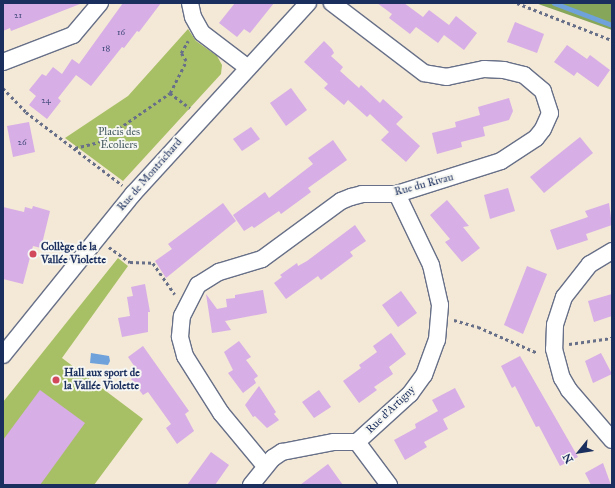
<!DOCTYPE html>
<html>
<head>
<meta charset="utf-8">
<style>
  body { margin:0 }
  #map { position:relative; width:615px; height:488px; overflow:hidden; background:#f4e8d6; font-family:"IM FELL Great Primer",serif }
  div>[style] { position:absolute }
  .green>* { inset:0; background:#a8c065 }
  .forest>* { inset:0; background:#86a65a }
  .water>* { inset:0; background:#6fa2db }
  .stream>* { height:5px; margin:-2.5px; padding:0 2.5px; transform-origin:2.5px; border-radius:2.5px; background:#6fa2db }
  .building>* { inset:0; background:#d7aee6 }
  .path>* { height:2.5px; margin-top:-1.25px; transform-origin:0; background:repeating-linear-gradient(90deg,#677088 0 3px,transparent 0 6px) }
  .roads { filter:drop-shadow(1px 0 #677088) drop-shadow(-1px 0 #677088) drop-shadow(0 1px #677088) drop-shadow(0 -1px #677088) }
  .minor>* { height:16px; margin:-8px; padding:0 8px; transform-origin:8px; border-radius:8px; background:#fff }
  .dots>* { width:11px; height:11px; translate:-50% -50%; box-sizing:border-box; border:2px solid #f6f6f2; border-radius:50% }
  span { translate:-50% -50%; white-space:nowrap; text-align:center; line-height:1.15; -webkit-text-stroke:4px #f6f6f2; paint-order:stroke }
  .number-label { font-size:9px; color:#4a4f80 }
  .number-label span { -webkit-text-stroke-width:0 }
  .park-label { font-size:11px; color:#455a60 }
  .street-label { font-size:11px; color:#1b2f5e }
  .poi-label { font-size:11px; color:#1b2f5e; font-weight:700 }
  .left { translate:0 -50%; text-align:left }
  .frame { position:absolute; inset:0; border:4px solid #1b2f5e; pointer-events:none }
  .north { position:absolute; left:559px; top:432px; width:40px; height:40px; -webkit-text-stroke:3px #f6f6f2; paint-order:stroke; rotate:240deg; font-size:11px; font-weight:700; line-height:16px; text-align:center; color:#1b2f5e }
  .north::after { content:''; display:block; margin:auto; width:14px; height:18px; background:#1b2f5e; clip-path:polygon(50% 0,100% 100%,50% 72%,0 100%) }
</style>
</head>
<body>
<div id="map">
  <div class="green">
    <div style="clip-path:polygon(188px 29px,196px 41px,217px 56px,222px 65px,221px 74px,123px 181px,65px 138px,128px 96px)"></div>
    <div style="clip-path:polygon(118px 258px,128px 266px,62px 358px,143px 419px,94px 485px,3px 485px,3px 402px)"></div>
  </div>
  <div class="forest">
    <div style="clip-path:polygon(536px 3px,612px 3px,612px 30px,541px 5px)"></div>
  </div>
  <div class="water">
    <div style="clip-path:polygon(91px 353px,109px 356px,110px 361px,108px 365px,90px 363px)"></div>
  </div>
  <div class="stream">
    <div style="left:554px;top:3px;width:62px;rotate:20.8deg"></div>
  </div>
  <div class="building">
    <div style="clip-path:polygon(3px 3px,80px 3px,80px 4px,11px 31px,10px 28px,3px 31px)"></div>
    <div style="clip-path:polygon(123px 3px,161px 3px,139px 32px,137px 31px,124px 48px,122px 47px,91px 86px,76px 75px,58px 98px,61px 101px,47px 119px,29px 105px,36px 96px,29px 90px,42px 74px,46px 76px,53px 67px,62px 74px,72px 59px,79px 64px)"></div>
    <div style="clip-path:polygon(235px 3px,274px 3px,250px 33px,244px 29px,237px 37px,219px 23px)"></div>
    <div style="clip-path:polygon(377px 3px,404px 3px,423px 17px,429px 10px,449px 25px,456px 16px,477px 33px,464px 50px,444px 35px,438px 43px,416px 27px,410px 34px,389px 18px,392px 14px)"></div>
    <div style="clip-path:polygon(515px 22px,544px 34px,537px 53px,507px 42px)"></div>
    <div style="clip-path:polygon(324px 41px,332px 49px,334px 53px,331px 56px,343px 67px,340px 71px,359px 88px,361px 85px,380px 103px,383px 99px,403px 117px,396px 124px,420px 146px,406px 162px,381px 140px,389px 132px,370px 114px,367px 117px,348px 100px,344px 105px,324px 88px,328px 84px,304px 62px)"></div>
    <div style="clip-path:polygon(567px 45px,587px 59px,590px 55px,610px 70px,598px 87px,577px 72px,574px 76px,554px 62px)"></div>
    <div style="clip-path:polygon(291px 88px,307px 110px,286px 126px,270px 103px)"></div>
    <div style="clip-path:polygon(509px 98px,513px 111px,509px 120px,483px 127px,485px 136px,461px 142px,462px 147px,437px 154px,432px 133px,456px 127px,455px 122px,480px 115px,478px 107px)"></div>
    <div style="clip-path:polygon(29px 122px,35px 152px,13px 157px,7px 126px)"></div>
    <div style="clip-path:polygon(251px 127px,260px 139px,242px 151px,233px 139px)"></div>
    <div style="clip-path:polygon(580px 137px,593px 153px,544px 193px,530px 177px)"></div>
    <div style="clip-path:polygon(333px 140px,347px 160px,308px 188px,311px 192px,281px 214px,279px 211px,254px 228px,252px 226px,244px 231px,233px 215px,265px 192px,269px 198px,313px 164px,308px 158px)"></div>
    <div style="clip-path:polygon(508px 188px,515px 211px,490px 219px,484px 195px)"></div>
    <div style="clip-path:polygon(447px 200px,469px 226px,463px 227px,480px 248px,462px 262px,445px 242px,450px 239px,430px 215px)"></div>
    <div style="clip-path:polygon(223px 203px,236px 221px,166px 278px,155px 261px,172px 249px,168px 244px)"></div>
    <div style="clip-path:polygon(609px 203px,612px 225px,586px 234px,588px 240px,557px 250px,550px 230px,588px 217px,585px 211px)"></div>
    <div style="clip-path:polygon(33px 206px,50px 211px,41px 248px,33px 246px,23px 284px,3px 279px,3px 207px,24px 212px,25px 207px,32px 209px)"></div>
    <div style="clip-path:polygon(355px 225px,366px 241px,350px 252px,353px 256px,321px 280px,318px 276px,286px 299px,274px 283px,282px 277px,280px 275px,297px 263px,298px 266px,307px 261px)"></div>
    <div style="clip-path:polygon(527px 266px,547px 274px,523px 334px,504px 325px)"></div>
    <div style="clip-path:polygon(145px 284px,150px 312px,148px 312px,148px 332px,122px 337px,118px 318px,130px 316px,127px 297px,133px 296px,131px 287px)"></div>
    <div style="clip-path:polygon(263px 290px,267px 313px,225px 321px,231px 330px,212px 333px,206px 294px,217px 309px,227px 307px,226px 299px,235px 298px,235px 295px)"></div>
    <div style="clip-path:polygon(401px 291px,417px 313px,398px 327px,382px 305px)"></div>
    <div style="clip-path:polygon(612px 294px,612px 316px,594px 322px,588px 301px)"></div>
    <div style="clip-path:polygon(391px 333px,406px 354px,389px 367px,393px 374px,374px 387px,377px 390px,359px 403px,343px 381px,361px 368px,359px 365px,377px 352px,373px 346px)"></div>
    <div style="clip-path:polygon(239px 341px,251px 357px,246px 360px,258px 376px,254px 379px,256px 383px,243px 393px,228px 373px,233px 370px,224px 352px)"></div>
    <div style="clip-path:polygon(143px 346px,189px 411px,185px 414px,194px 431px,177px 444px,166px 428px,171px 424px,148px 392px,143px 395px,131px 379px,139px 373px,128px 357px)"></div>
    <div style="clip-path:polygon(601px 353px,612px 374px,593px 383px,585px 361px)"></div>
    <div style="clip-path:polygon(520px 356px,578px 457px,560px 466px,539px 426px,536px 427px,515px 386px,512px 388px,501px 366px)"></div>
    <div style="clip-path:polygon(259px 386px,276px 412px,274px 414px,279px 420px,267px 428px,255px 416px,253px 417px,245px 405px)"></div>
    <div style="clip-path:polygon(455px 388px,465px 407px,443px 419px,448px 429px,424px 442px,427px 447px,405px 460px,394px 440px,416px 428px,415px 424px,438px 411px,432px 400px)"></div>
    <div style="clip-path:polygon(40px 390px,85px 423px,40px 485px,3px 485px,3px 440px)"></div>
    <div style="clip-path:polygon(319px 390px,331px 407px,314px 418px,302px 402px)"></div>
    <div style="clip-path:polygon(211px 452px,229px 465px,215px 485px,187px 485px)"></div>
    <div style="clip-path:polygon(603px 463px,611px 485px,591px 485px,585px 473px)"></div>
    <div style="clip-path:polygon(328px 464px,343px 485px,300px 485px)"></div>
  </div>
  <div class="path">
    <div style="left:517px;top:3px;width:102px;rotate:21.3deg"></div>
    <div style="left:3px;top:88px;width:33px;rotate:46deg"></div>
    <div style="left:26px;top:112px;width:121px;rotate:37.2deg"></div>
    <div style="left:170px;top:93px;width:25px;rotate:37deg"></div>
    <div style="left:75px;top:148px;width:25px;rotate:-14deg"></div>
    <div style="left:99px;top:142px;width:86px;rotate:-34.6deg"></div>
    <div style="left:170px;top:93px;width:36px;rotate:-63deg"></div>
    <div style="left:186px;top:61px;width:9px;rotate:-122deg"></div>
    <div style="left:181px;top:53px;width:14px;rotate:-60deg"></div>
    <div style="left:109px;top:247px;width:26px;rotate:36deg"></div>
    <div style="left:130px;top:262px;width:23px;rotate:2deg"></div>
    <div style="left:153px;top:263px;width:38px;rotate:55deg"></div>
    <div style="left:454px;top:320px;width:25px;rotate:16deg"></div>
    <div style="left:478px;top:327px;width:65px;rotate:23.4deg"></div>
    <div style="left:569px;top:344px;width:43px;rotate:-7.9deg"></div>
  </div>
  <div class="roads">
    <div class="minor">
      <div style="left:190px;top:3px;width:14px;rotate:78deg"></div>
      <div style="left:193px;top:17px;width:18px;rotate:61deg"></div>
      <div style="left:202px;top:33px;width:56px;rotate:37.1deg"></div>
      <div style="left:3px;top:62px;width:75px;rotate:-21.1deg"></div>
      <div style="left:73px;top:35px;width:42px;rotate:-49.8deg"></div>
      <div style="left:612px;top:251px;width:26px;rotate:149deg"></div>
      <div style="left:590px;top:264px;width:42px;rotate:128.2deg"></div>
      <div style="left:564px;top:297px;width:29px;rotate:108deg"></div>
      <div style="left:555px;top:325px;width:24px;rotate:92deg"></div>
      <div style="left:554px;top:349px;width:30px;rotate:75deg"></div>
      <div style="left:562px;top:378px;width:14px;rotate:60deg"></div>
      <div style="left:569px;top:390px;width:66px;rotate:49.3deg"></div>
      <div style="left:3px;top:355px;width:207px;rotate:-51.1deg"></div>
      <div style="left:133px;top:194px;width:259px;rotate:-47.5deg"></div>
      <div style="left:357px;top:442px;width:54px;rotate:53.3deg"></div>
      <div style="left:265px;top:466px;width:69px;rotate:-129.7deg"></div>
      <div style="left:221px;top:413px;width:67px;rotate:-122.3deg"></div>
      <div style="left:185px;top:356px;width:20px;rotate:-105deg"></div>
      <div style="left:180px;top:337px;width:21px;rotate:-85deg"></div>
      <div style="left:182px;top:316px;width:35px;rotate:-63deg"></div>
      <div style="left:198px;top:285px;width:25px;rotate:-32deg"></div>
      <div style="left:219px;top:272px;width:45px;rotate:-16.8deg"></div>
      <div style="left:262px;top:259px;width:98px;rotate:-36.3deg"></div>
      <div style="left:341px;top:201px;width:11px;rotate:-22deg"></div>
      <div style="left:351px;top:197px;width:11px;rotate:-15deg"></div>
      <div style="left:362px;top:194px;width:35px"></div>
      <div style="left:397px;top:194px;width:109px;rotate:-17.6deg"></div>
      <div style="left:501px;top:161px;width:42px;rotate:-33.3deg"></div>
      <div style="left:536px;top:138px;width:11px;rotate:-52deg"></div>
      <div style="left:543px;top:129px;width:17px;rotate:-66deg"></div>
      <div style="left:550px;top:113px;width:23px;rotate:-108deg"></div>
      <div style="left:543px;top:91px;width:25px;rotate:-140deg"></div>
      <div style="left:524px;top:75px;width:21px;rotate:-166deg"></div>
      <div style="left:504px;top:70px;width:20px;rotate:-177deg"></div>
      <div style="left:484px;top:69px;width:38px;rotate:168deg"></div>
      <div style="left:447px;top:77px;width:23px;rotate:-170deg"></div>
      <div style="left:424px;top:73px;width:116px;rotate:-142.7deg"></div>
      <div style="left:251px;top:485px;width:35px;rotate:-51deg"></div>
      <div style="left:273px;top:458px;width:11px;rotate:-34deg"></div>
      <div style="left:282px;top:452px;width:53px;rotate:-10.9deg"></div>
      <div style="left:334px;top:442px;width:23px"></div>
      <div style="left:357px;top:442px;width:72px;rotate:-42.2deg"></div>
      <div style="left:410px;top:394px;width:24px;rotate:-54deg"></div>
      <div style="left:424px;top:375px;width:37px;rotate:-70deg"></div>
      <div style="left:437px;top:340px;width:35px;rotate:-85deg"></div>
      <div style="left:440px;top:305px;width:41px;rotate:-102.7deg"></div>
      <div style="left:431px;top:265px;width:79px;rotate:-115.6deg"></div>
    </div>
  </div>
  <div class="dots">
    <div style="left:33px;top:254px;background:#d1495b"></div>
    <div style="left:56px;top:380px;background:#d1495b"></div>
  </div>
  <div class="number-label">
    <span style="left:18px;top:15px">21</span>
    <span style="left:121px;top:32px">16</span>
    <span style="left:106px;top:48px">18</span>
    <span style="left:46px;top:100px">24</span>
    <span style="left:22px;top:142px">26</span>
  </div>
  <div class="park-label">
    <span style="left:119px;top:139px">Placis des<br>Écoliers</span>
  </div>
  <div class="street-label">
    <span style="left:150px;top:175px;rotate:-49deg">Rue de Montrichard</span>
    <span style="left:424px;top:185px;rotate:-15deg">Rue du Rivau</span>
    <span style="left:391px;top:410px;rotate:-44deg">Rue d'Artigny</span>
  </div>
  <div class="poi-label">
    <span class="left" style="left:41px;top:254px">Collège de la<br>Vallée Violette</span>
    <span class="left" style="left:64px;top:380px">Hall aux sport de<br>la Vallée Violette</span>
  </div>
  <div class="frame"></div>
  <div class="north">N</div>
</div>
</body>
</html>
